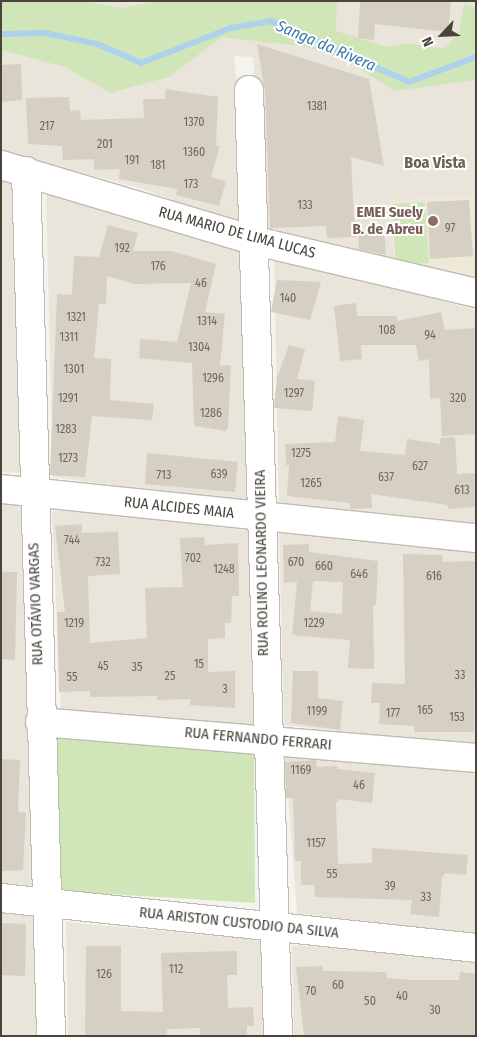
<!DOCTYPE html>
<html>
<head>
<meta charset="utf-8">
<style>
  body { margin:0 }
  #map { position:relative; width:477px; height:1037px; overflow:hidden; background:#f5f3ed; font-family:"Fira Sans Condensed",sans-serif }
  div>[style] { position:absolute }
  .residential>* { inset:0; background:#e9e5db }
  .education>* { inset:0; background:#ede8d8 }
  .green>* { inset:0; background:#d0e6b9 }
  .stream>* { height:6px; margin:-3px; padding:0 3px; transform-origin:3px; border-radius:3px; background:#afd1ec }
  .building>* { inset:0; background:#d6cfc3 }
  .roads { filter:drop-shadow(1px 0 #c0bbb0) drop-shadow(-1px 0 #c0bbb0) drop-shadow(0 1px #c0bbb0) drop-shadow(0 -1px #c0bbb0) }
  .minor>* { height:28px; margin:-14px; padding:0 14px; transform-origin:14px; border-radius:14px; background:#fff }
  .dots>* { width:14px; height:14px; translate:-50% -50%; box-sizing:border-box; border:2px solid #fff; border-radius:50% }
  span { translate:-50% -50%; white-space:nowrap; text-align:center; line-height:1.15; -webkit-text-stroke:4px #fff; paint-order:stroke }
  .number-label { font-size:12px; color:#6d675c }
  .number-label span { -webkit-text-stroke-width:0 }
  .education-label { font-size:15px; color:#785e54; font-weight:700 }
  .right { translate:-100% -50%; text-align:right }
  .street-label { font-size:15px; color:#4a443a }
  .water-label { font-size:16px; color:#3a79af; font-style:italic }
  .neighbourhood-label { font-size:16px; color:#6c6252; font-weight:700 }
  .frame { position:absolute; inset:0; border:2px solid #4a443a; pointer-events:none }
  .north { position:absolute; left:417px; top:10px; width:50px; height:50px; -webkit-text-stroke:4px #fff; paint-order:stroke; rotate:245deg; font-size:14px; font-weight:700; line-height:20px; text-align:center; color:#4a443a }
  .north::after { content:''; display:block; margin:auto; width:18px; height:22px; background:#4a443a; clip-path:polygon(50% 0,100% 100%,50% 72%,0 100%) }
</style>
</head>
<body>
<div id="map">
  <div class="residential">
    <div style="clip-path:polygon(1px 1px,476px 1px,476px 287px,268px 236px,253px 57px,234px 56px,249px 228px,140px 188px,1px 152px)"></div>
    <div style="clip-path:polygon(1px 174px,19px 178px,22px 473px,1px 472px)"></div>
    <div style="clip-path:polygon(46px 192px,244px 247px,253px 504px,53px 477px)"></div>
    <div style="clip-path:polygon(274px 257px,476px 310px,476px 528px,279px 507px)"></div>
    <div style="clip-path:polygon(1px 497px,25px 499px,40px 886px,1px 883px)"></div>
    <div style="clip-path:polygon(61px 509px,253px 531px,261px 730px,61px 709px,52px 512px)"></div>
    <div style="clip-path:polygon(279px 532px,476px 548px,476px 746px,284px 725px)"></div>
    <div style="clip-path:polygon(285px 753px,476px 767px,476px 934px,297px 913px)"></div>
    <div style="clip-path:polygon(1px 910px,39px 913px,46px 1036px,1px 1036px)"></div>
    <div style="clip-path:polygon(66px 922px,268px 941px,272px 1036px,68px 1036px)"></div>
    <div style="clip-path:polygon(292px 945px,476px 960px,476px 1036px,294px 1036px)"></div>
  </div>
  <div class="education">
    <div style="clip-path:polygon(474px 195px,476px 286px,394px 269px,390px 200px)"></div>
  </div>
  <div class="green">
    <div style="clip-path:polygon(1px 1px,83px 1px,121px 8px,158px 1px,337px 1px,336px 31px,387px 47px,407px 43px,444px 49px,459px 33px,464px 4px,476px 8px,476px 80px,394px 91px,350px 62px,308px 47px,222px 37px,169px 77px,110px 93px,65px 67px,1px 50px)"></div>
    <div style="clip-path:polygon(425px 202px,429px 263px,396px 265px,392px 204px)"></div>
    <div style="clip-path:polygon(55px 738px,254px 747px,255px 903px,59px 891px)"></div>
  </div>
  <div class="stream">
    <div style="left:1px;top:34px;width:44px;rotate:-1.3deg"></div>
    <div style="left:45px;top:33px;width:53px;rotate:11.9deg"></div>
    <div style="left:97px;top:44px;width:48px;rotate:23.4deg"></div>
    <div style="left:141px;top:63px;width:97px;rotate:-21.3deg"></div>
    <div style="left:231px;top:28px;width:41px;rotate:-9.9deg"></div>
    <div style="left:271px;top:21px;width:151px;rotate:23.8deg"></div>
    <div style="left:409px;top:82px;width:72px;rotate:-20.5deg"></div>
  </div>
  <div class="building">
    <div style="clip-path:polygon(360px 1px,451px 1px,448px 32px,375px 24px,374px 40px,358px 38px)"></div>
    <div style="clip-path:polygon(257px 44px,369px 79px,384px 166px,351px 157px,355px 237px,327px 238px,326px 226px,270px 228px,265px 90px)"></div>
    <div style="clip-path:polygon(21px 64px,22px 100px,1px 102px,1px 65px)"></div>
    <div style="clip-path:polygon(166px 89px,218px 97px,216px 145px,220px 146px,211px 177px,226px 181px,219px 206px,176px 195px,178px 189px,119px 179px,120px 169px,94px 170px,94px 159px,63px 160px,62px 146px,28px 144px,26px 98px,69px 97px,70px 111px,80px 110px,81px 120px,144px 118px,143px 99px,165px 99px)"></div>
    <div style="clip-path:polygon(469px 200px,473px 256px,430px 259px,427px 202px)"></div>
    <div style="clip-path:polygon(108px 225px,138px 233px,133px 251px,171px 251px,216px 264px,205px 312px,225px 314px,220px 366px,231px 365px,228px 427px,226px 431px,194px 426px,192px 363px,139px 358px,140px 339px,177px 342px,191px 283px,135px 284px,107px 276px,106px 304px,99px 304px,94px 358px,111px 359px,110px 400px,154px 404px,152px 420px,92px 416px,85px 477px,50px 475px,57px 294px,72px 295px,74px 256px,99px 257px)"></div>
    <div style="clip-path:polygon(384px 229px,386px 255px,359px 249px,358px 230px)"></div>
    <div style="clip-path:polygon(277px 280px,321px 282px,310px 320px,271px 312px)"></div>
    <div style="clip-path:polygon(356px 303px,357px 316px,397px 316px,397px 321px,441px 312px,445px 330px,476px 328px,476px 434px,442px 436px,440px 398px,430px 399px,429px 359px,419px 361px,416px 345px,361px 345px,362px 359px,340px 361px,334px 306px)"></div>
    <div style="clip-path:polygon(289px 345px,305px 349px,297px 379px,315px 381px,312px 411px,274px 408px,277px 377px)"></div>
    <div style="clip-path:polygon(338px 416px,364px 420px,360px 451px,405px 455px,407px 439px,440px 444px,440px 438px,455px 437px,457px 474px,476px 473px,476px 507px,448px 509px,448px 505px,371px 494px,372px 508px,350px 509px,350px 503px,287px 496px,289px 465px,286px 465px,285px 444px,335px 442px)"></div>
    <div style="clip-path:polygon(147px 453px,238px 462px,235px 492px,145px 484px)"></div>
    <div style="clip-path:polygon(82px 524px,82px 533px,118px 532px,120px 574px,88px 576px,90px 643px,147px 638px,145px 588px,183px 587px,180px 538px,204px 537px,205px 545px,238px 543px,239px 596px,232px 596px,231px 623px,225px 623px,225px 638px,208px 639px,208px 672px,235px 671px,235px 708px,190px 705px,190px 699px,157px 700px,157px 696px,90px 697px,90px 691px,59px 692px,57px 612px,65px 612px,55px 526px)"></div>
    <div style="clip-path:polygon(evenodd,309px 544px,309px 552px,378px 561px,376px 605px,373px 605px,374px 669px,348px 668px,350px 640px,292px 635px,297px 582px,284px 583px,283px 545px,309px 544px,313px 581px,343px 582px,342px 614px,310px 611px,313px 581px)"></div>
    <div style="clip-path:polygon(403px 554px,442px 555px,443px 562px,476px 561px,474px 732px,414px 732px,414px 726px,379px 724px,380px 703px,371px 703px,372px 683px,405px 684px)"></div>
    <div style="clip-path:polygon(1px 572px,17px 572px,15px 660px,1px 659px)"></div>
    <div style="clip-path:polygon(293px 671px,318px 671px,318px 698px,343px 701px,340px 730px,291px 723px)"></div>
    <div style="clip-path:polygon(1px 759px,20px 760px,18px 812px,26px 813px,23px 870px,1px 871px)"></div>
    <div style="clip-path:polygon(316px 760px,317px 767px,337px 766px,337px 769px,375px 773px,372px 803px,339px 799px,336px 803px,338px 864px,372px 863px,372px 848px,468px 855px,466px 875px,445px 873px,442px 878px,439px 917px,410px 914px,412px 900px,315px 897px,314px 885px,301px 885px,301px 861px,295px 861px,293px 798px,286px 798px,285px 762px)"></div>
    <div style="clip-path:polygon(1px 923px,26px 924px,25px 976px,1px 975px)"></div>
    <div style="clip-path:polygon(86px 946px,121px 946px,121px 1011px,163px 1012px,161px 953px,237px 951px,237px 975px,227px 975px,228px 1008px,253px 1007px,254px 1026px,247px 1026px,247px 1036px,200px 1036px,200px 1028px,167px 1029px,166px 1036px,85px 1036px)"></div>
    <div style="clip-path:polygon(323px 966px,323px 971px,386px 972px,387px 978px,412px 980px,459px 980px,460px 972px,476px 974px,476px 1036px,304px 1036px,296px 967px)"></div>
  </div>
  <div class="roads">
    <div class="minor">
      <div style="left:249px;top:90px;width:946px;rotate:88.24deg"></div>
      <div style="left:1px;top:165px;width:266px;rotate:16.6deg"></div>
      <div style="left:256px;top:241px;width:226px;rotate:13.3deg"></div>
      <div style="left:26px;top:171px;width:865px;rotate:88.34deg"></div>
      <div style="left:1px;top:489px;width:478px;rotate:5.9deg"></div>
      <div style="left:40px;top:722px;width:437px;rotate:4.7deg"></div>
      <div style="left:1px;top:898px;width:478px;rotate:6deg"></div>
    </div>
  </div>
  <div class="dots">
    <div style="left:433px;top:221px;background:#8d6e63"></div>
  </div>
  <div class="number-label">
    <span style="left:317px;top:107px">1381</span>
    <span style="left:194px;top:123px">1370</span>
    <span style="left:47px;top:127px">217</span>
    <span style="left:105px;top:145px">201</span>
    <span style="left:194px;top:153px">1360</span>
    <span style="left:132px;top:161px">191</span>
    <span style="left:158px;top:166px">181</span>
    <span style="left:191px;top:185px">173</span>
    <span style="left:305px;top:206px">133</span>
    <span style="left:450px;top:229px">97</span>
    <span style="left:122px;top:249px">192</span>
    <span style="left:158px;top:267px">176</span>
    <span style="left:201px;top:284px">46</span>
    <span style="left:288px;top:299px">140</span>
    <span style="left:76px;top:318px">1321</span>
    <span style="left:207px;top:322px">1314</span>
    <span style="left:387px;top:331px">108</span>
    <span style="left:430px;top:336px">94</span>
    <span style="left:69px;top:338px">1311</span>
    <span style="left:199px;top:348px">1304</span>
    <span style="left:74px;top:370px">1301</span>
    <span style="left:213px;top:379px">1296</span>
    <span style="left:294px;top:394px">1297</span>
    <span style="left:68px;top:399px">1291</span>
    <span style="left:458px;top:399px">320</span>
    <span style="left:211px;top:414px">1286</span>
    <span style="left:66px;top:430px">1283</span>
    <span style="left:301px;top:454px">1275</span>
    <span style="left:68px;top:459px">1273</span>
    <span style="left:420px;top:467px">627</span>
    <span style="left:219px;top:475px">639</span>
    <span style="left:164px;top:476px">713</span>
    <span style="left:386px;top:478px">637</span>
    <span style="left:311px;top:484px">1265</span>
    <span style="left:462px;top:491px">613</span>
    <span style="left:72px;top:541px">744</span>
    <span style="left:193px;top:559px">702</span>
    <span style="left:103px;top:563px">732</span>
    <span style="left:296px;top:563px">670</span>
    <span style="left:324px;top:567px">660</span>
    <span style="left:224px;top:570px">1248</span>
    <span style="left:359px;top:575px">646</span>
    <span style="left:434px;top:577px">616</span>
    <span style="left:74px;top:624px">1219</span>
    <span style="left:314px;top:624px">1229</span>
    <span style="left:199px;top:665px">15</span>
    <span style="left:103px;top:667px">45</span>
    <span style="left:137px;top:668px">35</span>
    <span style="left:460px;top:676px">33</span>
    <span style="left:170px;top:677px">25</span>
    <span style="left:72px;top:678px">55</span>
    <span style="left:225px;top:690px">3</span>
    <span style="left:425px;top:711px">165</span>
    <span style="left:317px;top:712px">1199</span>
    <span style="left:393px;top:714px">177</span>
    <span style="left:457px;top:718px">153</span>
    <span style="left:301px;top:771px">1169</span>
    <span style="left:359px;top:786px">46</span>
    <span style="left:316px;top:844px">1157</span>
    <span style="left:332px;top:875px">55</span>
    <span style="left:390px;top:887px">39</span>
    <span style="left:426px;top:898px">33</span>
    <span style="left:176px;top:970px">112</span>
    <span style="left:104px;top:975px">126</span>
    <span style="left:338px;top:986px">60</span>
    <span style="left:311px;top:992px">70</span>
    <span style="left:402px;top:997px">40</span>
    <span style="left:370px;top:1002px">50</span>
    <span style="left:435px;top:1011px">30</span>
  </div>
  <div class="education-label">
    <span class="right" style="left:423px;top:221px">EMEI Suely<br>B. de Abreu</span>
  </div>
  <div class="street-label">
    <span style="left:237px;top:233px;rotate:15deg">RUA MARIO DE LIMA LUCAS</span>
    <span style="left:179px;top:508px;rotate:6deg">RUA ALCIDES MAIA</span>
    <span style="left:262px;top:563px;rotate:-91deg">RUA ROLINO LEONARDO VIEIRA</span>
    <span style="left:36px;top:604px;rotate:-92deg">RUA OTÁVIO VARGAS</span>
    <span style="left:258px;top:739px;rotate:5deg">RUA FERNANDO FERRARI</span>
    <span style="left:239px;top:923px;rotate:6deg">RUA ARISTON CUSTODIO DA SILVA</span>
  </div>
  <div class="water-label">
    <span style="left:326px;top:46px;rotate:23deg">Sanga da Rivera</span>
  </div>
  <div class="neighbourhood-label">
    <span style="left:435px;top:163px">Boa Vista</span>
  </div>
  <div class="frame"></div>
  <div class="north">N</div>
</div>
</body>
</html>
